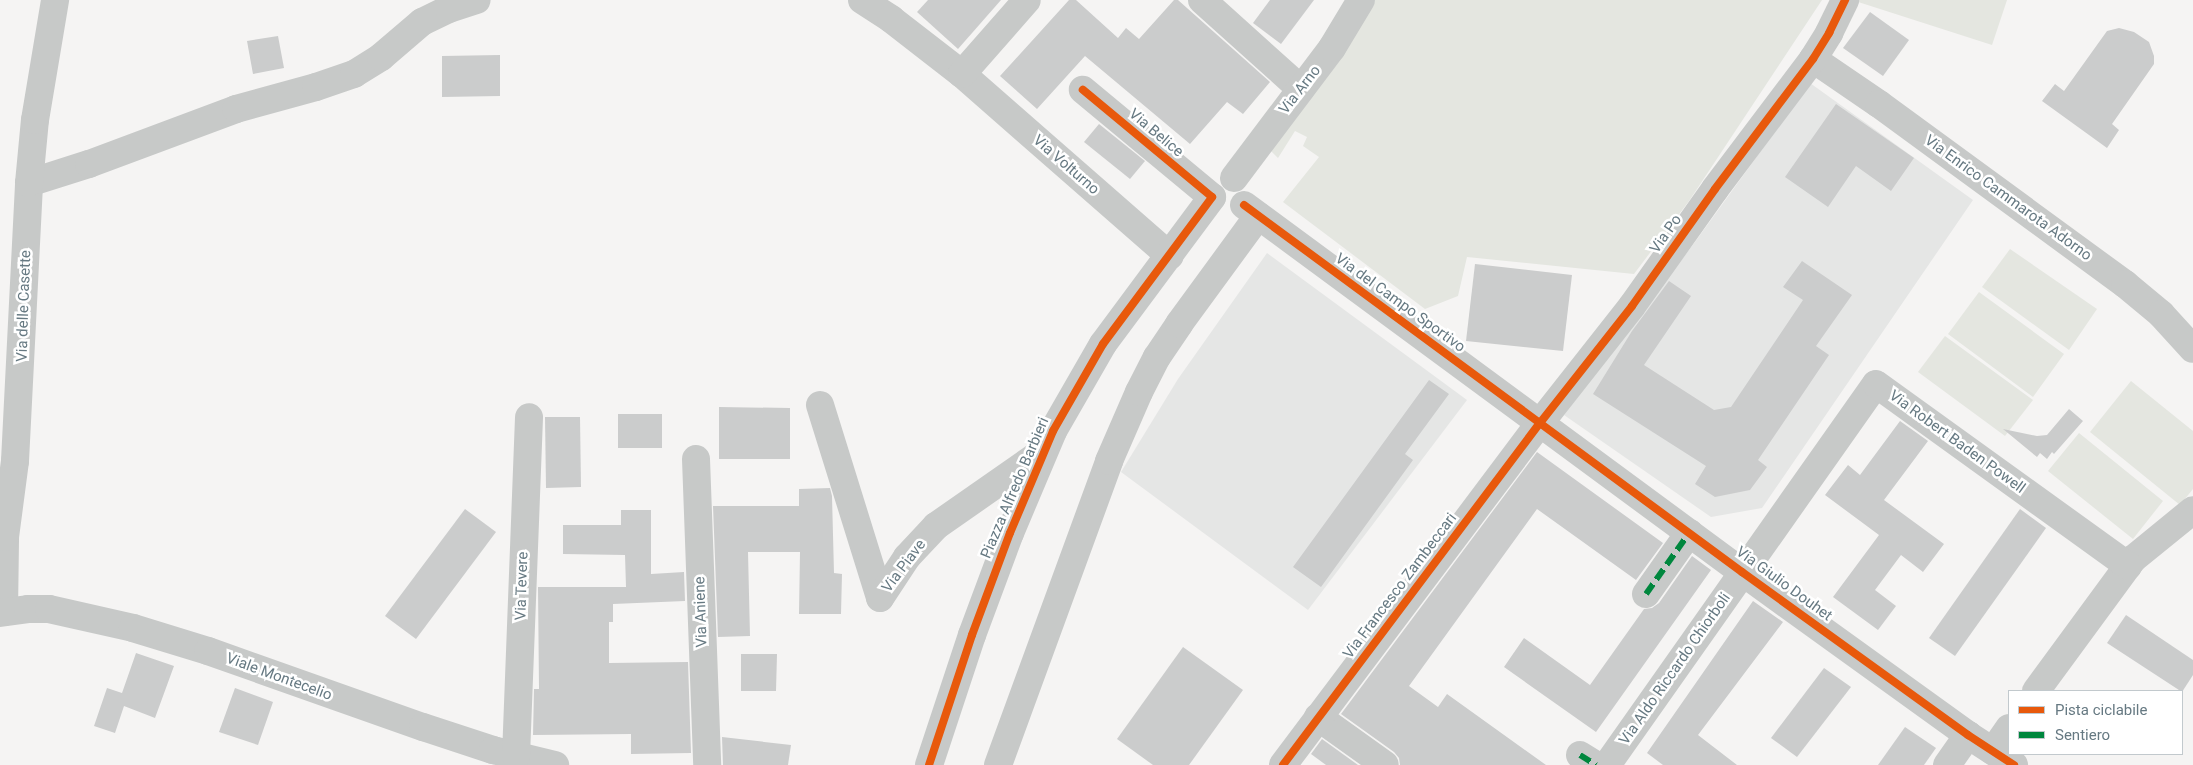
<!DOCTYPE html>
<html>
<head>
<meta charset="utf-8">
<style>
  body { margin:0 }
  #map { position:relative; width:2193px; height:765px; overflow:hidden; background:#f5f4f3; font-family:Roboto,sans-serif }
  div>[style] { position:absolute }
  .built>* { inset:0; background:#e5e6e5 }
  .green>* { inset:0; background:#e4e6e0 }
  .building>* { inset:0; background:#cbcccc }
  .minor>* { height:28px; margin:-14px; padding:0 14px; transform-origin:14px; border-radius:14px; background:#c7c9c8 }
  .quiet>* { height:6px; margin-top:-3px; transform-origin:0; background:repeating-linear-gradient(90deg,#00873e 0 12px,transparent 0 18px) }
  .cycleway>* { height:8px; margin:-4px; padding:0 4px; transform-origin:4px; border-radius:4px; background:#e8590c }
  span { translate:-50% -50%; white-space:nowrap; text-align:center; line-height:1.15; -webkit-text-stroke:5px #fff; paint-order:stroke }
  .street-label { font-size:15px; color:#667982 }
  .legend { position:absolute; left:2008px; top:690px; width:175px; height:65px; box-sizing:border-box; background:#fff; border:1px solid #c2c9cd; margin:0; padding:6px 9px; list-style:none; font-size:15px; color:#667982 }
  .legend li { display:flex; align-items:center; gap:10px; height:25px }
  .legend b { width:25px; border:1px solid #c2c9cd }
</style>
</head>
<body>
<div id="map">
  <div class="built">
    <div style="clip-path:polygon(1810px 83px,1973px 200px,1762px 508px,1711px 517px,1564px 415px,1695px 242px)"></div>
    <div style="clip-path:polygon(1267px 253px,1467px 400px,1308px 610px,1121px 472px,1178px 379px)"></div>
  </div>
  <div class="green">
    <div style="clip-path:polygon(1375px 0,1822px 0,1689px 201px,1634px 274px,1467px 257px,1458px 296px,1425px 309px,1283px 202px,1319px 157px,1303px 146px,1307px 137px,1295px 131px,1278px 158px,1271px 151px)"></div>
    <div style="clip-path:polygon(1852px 0,2007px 0,1992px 45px)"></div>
    <div style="clip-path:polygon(2010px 249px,2097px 309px,2069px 350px,1982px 287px)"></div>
    <div style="clip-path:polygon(1979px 292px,2064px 354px,2033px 397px,1948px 334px)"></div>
    <div style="clip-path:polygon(1945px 336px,2033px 400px,2005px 436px,1918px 372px)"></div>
    <div style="clip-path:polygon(2131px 381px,2193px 431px,2193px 489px,2180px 505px,2090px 432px)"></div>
    <div style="clip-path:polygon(2079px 433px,2163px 501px,2133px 539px,2048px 471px)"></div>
  </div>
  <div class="building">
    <div style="clip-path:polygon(928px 0,1001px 0,958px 49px,917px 12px)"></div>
    <div style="clip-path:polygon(1069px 0,1076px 0,1118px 38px,1126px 28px,1139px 39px,1174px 0,1178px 0,1270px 82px,1243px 114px,1227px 102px,1190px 144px,1085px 56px,1037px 109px,1000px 76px)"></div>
    <div style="clip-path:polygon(1270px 0,1314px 0,1281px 44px,1253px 23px)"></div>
    <div style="clip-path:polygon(1870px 12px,1909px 40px,1883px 76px,1843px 48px)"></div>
    <div style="clip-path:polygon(2119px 28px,2134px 32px,2149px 42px,2154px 56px,2154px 64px,2112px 124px,2119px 130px,2107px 148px,2042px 101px,2055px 84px,2064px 91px,2107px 31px)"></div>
    <div style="clip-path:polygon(278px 36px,284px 68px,253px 74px,247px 41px)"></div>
    <div style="clip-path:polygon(500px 55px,500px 96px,442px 97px,442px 56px)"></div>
    <div style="clip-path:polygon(1836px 104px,1914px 158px,1891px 191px,1856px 166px,1828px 207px,1785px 177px)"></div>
    <div style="clip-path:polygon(1099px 124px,1145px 161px,1130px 179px,1084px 142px)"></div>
    <div style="clip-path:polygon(1802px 261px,1852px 295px,1816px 346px,1829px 355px,1758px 460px,1767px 467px,1750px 490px,1715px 497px,1695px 484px,1706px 466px,1593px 394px,1632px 331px,1669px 281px,1691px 296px,1644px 365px,1714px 410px,1731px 407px,1803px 300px,1783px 287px)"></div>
    <div style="clip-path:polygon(1475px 264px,1572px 275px,1563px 351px,1466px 341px)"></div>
    <div style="clip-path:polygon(1429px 380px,1449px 394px,1405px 454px,1413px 460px,1321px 587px,1293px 567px)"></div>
    <div style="clip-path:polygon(719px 407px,790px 408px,790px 459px,719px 459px)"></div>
    <div style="clip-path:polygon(2069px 409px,2083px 421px,2054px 454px,2052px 452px,2047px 459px,2040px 453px,2037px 457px,2003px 429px,2037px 436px,2047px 435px)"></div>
    <div style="clip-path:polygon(618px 414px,662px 414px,662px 448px,618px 448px)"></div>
    <div style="clip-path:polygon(545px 417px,580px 417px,581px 487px,546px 488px)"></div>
    <div style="clip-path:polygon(1900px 421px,1928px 441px,1884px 500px,1944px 544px,1923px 572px,1901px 555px,1875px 590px,1896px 606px,1878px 630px,1833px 597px,1879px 535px,1825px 495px,1848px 465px,1860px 475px)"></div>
    <div style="clip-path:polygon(1537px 452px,1663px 543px,1636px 580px,1537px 509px,1409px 686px,1438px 707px,1447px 694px,1546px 765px,1400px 765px,1399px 758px,1394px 752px,1341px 714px)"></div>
    <div style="clip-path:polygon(830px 488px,832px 496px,834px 573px,842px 574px,841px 614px,799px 614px,800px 552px,748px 552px,750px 636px,718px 637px,713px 506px,799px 506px,799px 489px)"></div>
    <div style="clip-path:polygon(465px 509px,496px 532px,416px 639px,385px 616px)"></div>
    <div style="clip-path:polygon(2020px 509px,2046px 528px,1955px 656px,1929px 638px)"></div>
    <div style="clip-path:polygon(621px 510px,651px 510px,651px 574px,684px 572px,685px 601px,613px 604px,613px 622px,609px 622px,609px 663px,688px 662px,691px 753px,631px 754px,631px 734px,533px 735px,534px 689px,539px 689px,538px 587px,626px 587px,625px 555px,563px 554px,563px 525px,621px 525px)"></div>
    <div style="clip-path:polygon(1692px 556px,1711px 570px,1596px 732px,1504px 667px,1524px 638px,1590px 685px,1644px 609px,1652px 608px,1659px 603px)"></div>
    <div style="clip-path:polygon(1753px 601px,1783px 622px,1698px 735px,1737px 765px,1663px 765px,1647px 753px)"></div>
    <div style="clip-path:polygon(2126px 615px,2193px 660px,2193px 675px,2182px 692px,2107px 643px)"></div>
    <div style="clip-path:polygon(1183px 647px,1243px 690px,1189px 765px,1153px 765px,1117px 739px)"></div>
    <div style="clip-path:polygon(136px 653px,174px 666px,155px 718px,124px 706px,115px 733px,94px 726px,107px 688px,122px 693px)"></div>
    <div style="clip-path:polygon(741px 654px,777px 654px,776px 691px,741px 691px)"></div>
    <div style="clip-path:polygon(1824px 668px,1851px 687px,1797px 757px,1771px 738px)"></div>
    <div style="clip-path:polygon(235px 688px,273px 702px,258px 745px,219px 732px)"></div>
    <div style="clip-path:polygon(1905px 727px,1936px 748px,1924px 765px,1878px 765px)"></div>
    <div style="clip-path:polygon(722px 737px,791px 745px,788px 765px,723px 765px)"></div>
    <div style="clip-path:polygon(1322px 739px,1358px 765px,1326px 765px,1311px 754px)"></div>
  </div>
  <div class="minor">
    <div style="left:862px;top:0;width:35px;rotate:33deg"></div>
    <div style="left:891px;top:19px;width:90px;rotate:37.8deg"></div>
    <div style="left:962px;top:74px;width:276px;rotate:41.2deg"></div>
    <div style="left:1202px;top:0;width:133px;rotate:42deg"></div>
    <div style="left:1813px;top:59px;width:80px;rotate:34.3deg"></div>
    <div style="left:1879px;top:104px;width:305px;rotate:36.2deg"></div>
    <div style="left:2125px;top:284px;width:47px;rotate:39.8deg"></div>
    <div style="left:2161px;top:314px;width:47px;rotate:47.6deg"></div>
    <div style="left:962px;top:74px;width:98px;rotate:-48.7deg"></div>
    <div style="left:1234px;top:178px;width:163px;rotate:-53deg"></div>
    <div style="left:1332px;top:48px;width:56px;rotate:-58.9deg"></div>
    <div style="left:29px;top:183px;width:63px;rotate:-17.6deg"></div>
    <div style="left:89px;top:164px;width:157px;rotate:-20.5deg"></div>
    <div style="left:236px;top:109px;width:83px;rotate:-15.4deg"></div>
    <div style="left:316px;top:87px;width:40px;rotate:-18.9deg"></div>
    <div style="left:354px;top:74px;width:32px;rotate:-32deg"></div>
    <div style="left:381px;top:57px;width:54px;rotate:-40.5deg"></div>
    <div style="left:422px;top:22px;width:30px;rotate:-26deg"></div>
    <div style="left:449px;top:9px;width:29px;rotate:-18deg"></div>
    <div style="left:1244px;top:205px;width:619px;rotate:36.39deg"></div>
    <div style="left:1742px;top:572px;width:279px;rotate:35.8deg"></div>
    <div style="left:1968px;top:735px;width:55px;rotate:33.1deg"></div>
    <div style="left:820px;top:405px;width:202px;rotate:72.7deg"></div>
    <div style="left:880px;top:598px;width:49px;rotate:-56.6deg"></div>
    <div style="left:907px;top:557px;width:42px;rotate:-46.9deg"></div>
    <div style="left:936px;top:526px;width:129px;rotate:-34.9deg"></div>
    <div style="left:696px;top:459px;width:306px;rotate:87.9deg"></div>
    <div style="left:1646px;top:594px;width:75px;rotate:-54.8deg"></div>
    <div style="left:4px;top:612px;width:75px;rotate:-89.2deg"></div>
    <div style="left:5px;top:537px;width:77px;rotate:-82.5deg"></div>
    <div style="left:15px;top:461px;width:278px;rotate:-87.1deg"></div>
    <div style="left:29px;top:183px;width:63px;rotate:-84.6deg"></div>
    <div style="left:35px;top:120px;width:122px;rotate:-80.5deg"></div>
    <div style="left:0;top:613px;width:28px;rotate:-8deg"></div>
    <div style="left:28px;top:609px;width:21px"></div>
    <div style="left:49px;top:609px;width:86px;rotate:12.7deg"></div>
    <div style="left:133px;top:628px;width:78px;rotate:17deg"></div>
    <div style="left:208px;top:651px;width:228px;rotate:19.5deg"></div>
    <div style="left:423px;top:727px;width:74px;rotate:18.2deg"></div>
    <div style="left:493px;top:750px;width:64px;rotate:13.6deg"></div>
    <div style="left:2036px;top:691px;width:164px;rotate:-53.7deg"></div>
    <div style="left:2133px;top:559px;width:77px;rotate:-39.2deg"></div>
    <div style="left:1318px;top:717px;width:82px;rotate:35.6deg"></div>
    <div style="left:1993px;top:751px;width:28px;rotate:-55deg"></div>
    <div style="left:1580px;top:755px;width:19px;rotate:32deg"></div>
    <div style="left:516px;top:756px;width:339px;rotate:-87.8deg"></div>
    <div style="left:929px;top:765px;width:137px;rotate:-71.7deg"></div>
    <div style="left:972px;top:635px;width:109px;rotate:-69.6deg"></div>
    <div style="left:1010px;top:533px;width:111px;rotate:-67.1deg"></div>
    <div style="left:1053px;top:431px;width:100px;rotate:-60.1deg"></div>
    <div style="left:1103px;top:344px;width:183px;rotate:-53.4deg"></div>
    <div style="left:1212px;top:197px;width:168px;rotate:-140.3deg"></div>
    <div style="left:998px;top:765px;width:324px;rotate:-69.9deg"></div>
    <div style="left:1109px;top:461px;width:75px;rotate:-66.5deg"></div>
    <div style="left:1139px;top:392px;width:39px;rotate:-63deg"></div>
    <div style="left:1157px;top:357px;width:40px;rotate:-56deg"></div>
    <div style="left:1179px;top:324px;width:134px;rotate:-53.8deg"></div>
    <div style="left:1283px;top:765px;width:428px;rotate:-53.1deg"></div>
    <div style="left:1540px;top:423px;width:149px;rotate:-51.8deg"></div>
    <div style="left:1632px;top:306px;width:143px;rotate:-54.6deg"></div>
    <div style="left:1715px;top:189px;width:163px;rotate:-53deg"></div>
    <div style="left:1813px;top:59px;width:31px;rotate:-58deg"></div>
    <div style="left:1829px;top:33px;width:37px;rotate:-64deg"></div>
    <div style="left:1607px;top:765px;width:466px;rotate:-54.8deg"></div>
    <div style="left:1876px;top:384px;width:311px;rotate:35.8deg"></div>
    <div style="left:1947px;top:765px;width:37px;rotate:-55deg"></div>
  </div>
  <div class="quiet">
    <div style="left:1646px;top:594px;width:75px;rotate:-54.8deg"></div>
    <div style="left:1580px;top:755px;width:19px;rotate:32deg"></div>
  </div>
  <div class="cycleway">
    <div style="left:1244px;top:205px;width:619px;rotate:36.39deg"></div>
    <div style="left:1742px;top:572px;width:279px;rotate:35.8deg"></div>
    <div style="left:1968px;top:735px;width:55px;rotate:33.1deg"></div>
    <div style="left:929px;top:765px;width:137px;rotate:-71.7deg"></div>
    <div style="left:972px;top:635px;width:109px;rotate:-69.6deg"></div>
    <div style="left:1010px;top:533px;width:111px;rotate:-67.1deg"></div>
    <div style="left:1053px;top:431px;width:100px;rotate:-60.1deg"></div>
    <div style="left:1103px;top:344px;width:183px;rotate:-53.4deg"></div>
    <div style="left:1212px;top:197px;width:168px;rotate:-140.3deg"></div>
    <div style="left:1283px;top:765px;width:428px;rotate:-53.1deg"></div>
    <div style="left:1540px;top:423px;width:149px;rotate:-51.8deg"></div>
    <div style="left:1632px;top:306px;width:143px;rotate:-54.6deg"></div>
    <div style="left:1715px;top:189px;width:163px;rotate:-53deg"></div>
    <div style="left:1813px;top:59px;width:31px;rotate:-58deg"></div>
    <div style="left:1829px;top:33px;width:37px;rotate:-64deg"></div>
  </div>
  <div class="street-label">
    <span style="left:1300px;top:90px;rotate:-52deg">Via Arno</span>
    <span style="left:1156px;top:133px;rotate:40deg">Via Belice</span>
    <span style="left:1066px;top:165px;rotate:41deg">Via Volturno</span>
    <span style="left:2008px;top:198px;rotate:36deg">Via Enrico Cammarota Adorno</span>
    <span style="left:1666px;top:234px;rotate:-55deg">Via Po</span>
    <span style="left:1400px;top:303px;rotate:36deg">Via del Campo Sportivo</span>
    <span style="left:24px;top:306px;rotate:-88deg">Via delle Casette</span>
    <span style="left:1957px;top:442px;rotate:36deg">Via Robert Baden Powell</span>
    <span style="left:1015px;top:488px;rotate:-67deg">Piazza Alfredo Barbieri</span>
    <span style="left:904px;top:566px;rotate:-53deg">Via Piave</span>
    <span style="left:1784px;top:584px;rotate:36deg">Via Giulio Douhet</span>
    <span style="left:522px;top:586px;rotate:-88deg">Via Tevere</span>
    <span style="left:1400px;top:586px;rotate:-53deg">Via Francesco Zambeccari</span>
    <span style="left:701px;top:612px;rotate:-92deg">Via Aniene</span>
    <span style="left:1675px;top:669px;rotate:-55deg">Via Aldo Riccardo Chiorboli</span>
    <span style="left:279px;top:677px;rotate:20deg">Viale Montecelio</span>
  </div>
  <ul class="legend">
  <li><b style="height:6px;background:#e8590c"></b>Pista ciclabile</li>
  <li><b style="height:6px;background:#00873e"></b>Sentiero</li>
  </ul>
</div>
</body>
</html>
